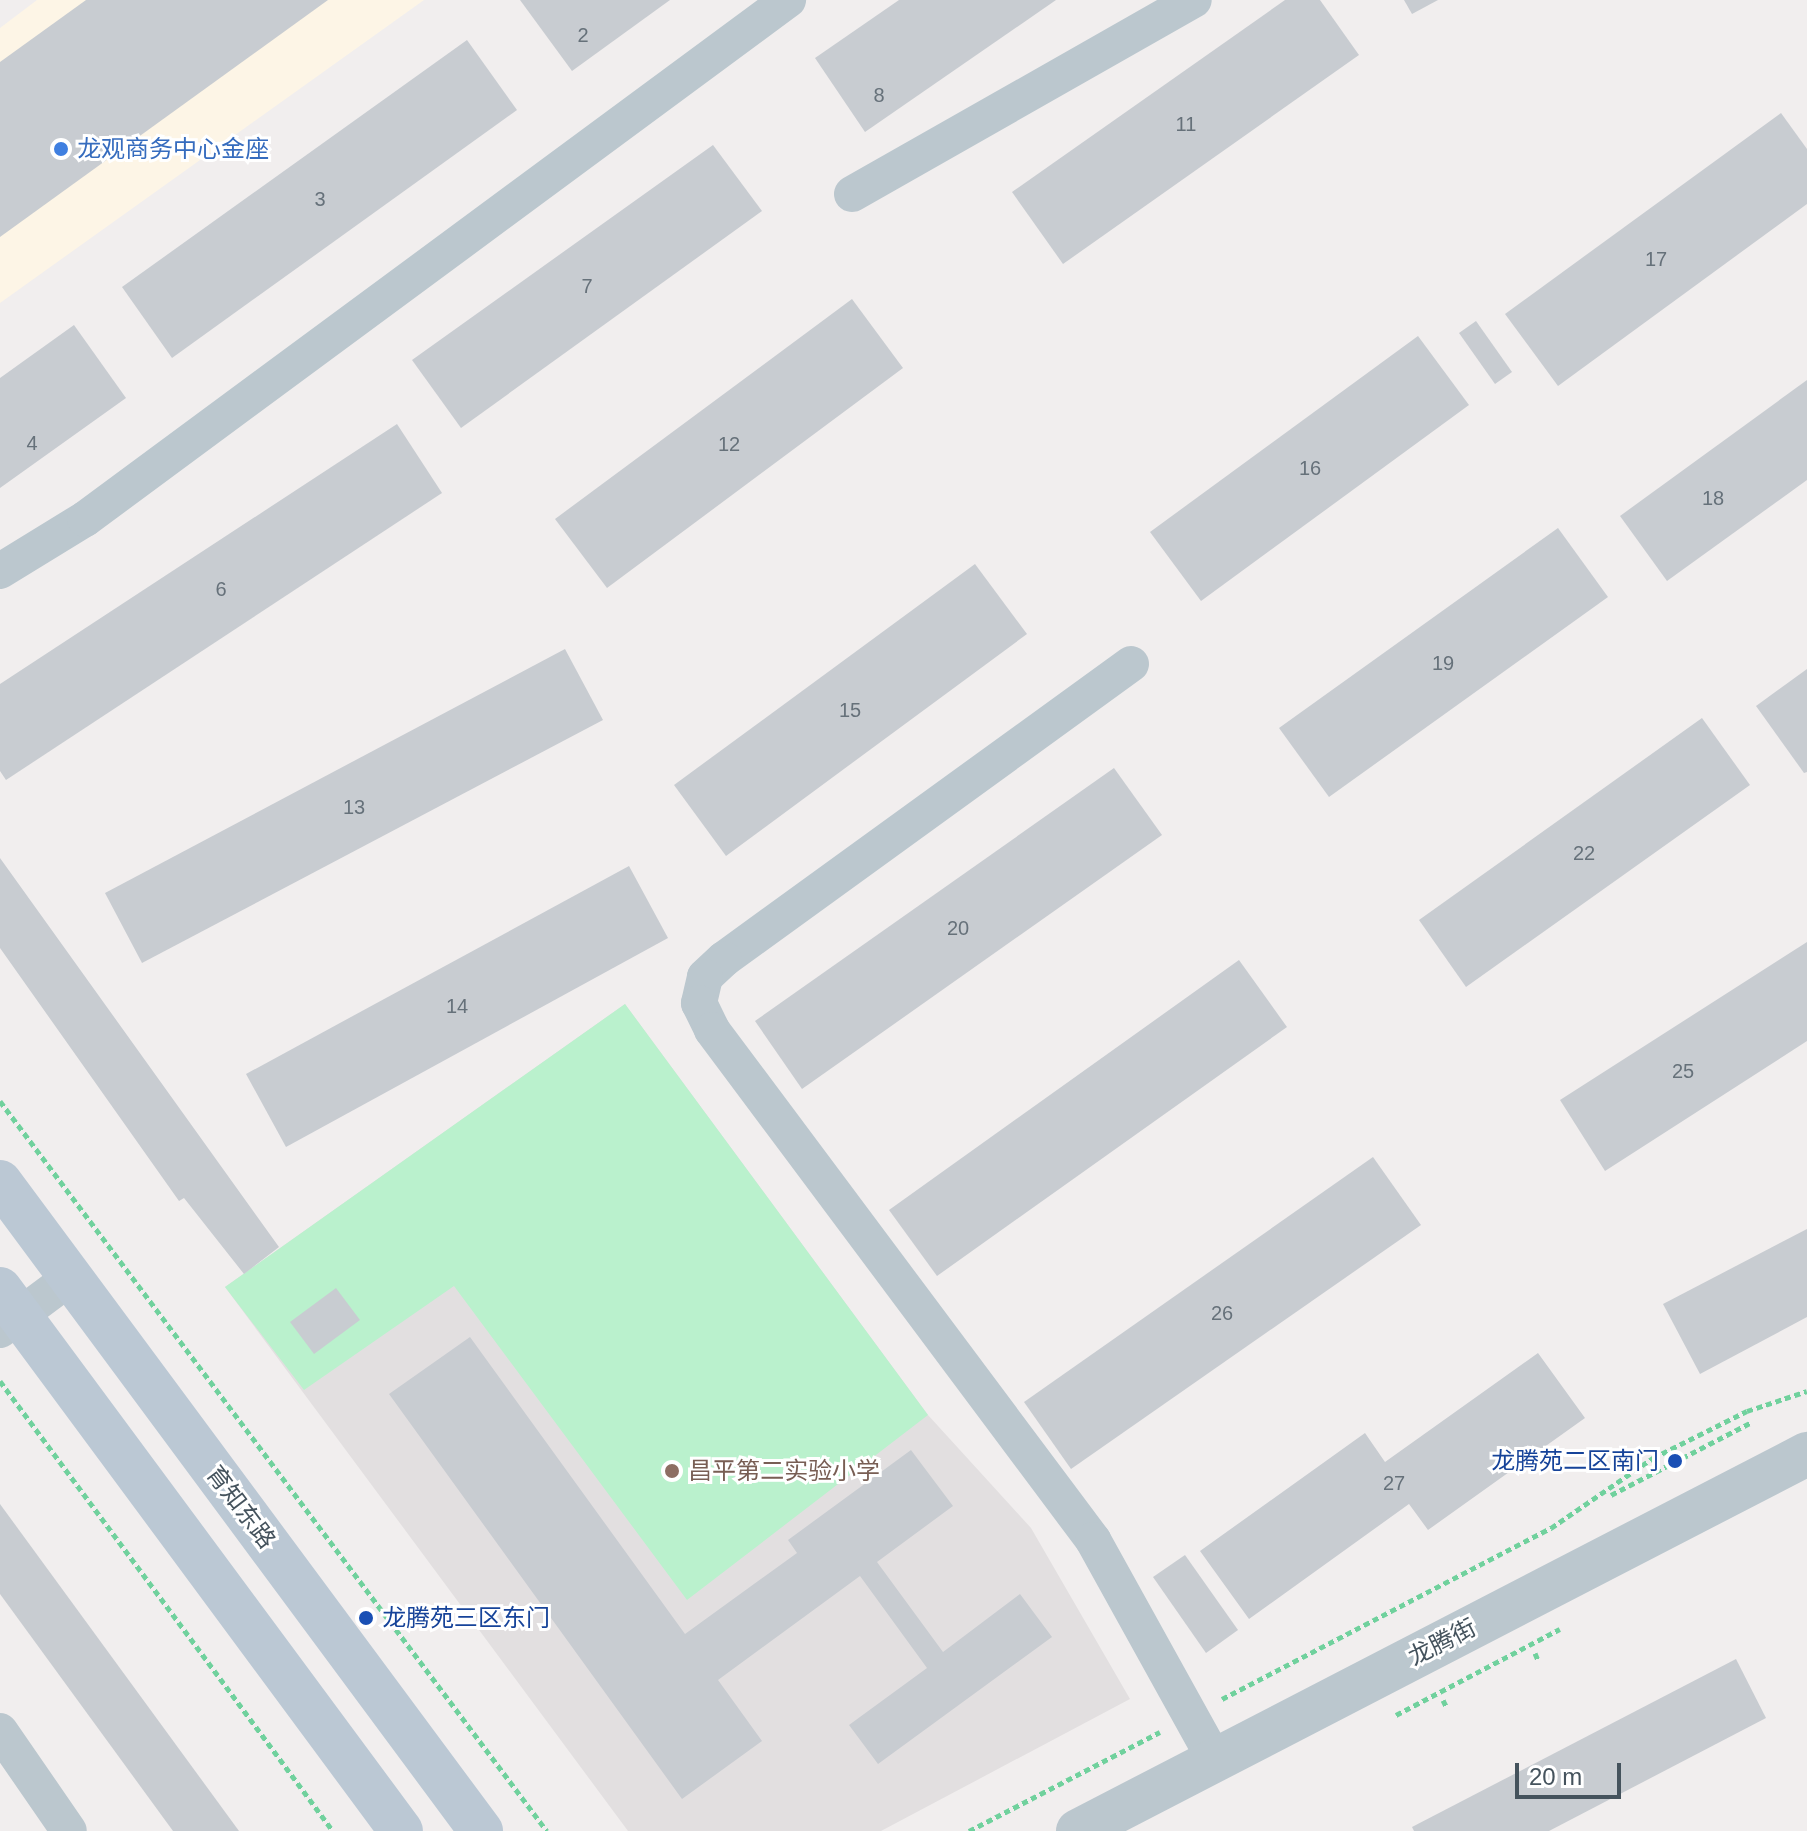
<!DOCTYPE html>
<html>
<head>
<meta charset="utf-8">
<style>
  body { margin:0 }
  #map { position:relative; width:1807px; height:1831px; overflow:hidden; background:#f1eeee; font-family:Helvetica,"Noto Sans SC",sans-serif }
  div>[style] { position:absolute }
  .commercial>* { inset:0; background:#fdf5e6 }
  .education>* { inset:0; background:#e2dfe0 }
  .green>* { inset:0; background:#baf1cd }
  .building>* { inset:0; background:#c8ccd1 }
  .path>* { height:5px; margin-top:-2.5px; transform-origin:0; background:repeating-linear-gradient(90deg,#70d19d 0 6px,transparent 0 10px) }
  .minor>* { height:36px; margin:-18px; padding:0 18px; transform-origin:18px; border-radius:18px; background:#bbc7ce }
  .tertiary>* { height:44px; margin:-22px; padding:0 22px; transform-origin:22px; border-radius:22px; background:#bbc7ce }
  .secondary>* { height:44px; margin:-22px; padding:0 22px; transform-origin:22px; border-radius:22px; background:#bbc8d4 }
  .dots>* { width:22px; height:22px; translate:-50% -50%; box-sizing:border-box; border:4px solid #fff; border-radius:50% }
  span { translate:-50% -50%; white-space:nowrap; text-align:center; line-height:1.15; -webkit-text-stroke:6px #fff; paint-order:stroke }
  .number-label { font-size:20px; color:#66717a }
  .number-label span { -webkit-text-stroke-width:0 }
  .shop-label { font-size:24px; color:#366cbe }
  .left { translate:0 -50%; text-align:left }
  .transit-label { font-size:24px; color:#164399 }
  .right { translate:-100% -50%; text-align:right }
  .education-label { font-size:24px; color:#785e54 }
  .street-label { font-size:24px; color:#45535d }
  .scale { position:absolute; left:1515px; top:1763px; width:106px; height:36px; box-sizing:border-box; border:4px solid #45535d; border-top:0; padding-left:10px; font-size:24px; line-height:28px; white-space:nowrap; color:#45535d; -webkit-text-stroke:6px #fff; paint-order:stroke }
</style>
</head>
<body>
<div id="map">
  <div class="commercial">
    <div style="clip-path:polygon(37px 0,424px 0,0 303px,0 28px)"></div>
  </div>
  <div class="education">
    <div style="clip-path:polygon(625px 1004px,928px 1415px,1031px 1528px,1130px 1699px,881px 1831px,628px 1831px,225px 1287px)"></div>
  </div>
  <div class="green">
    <div style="clip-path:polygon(625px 1004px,928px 1415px,687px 1600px,454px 1286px,304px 1390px,225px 1287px)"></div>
  </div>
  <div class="building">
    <div style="clip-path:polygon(86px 0,328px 0,0 237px,0 62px)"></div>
    <div style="clip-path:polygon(520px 0,670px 0,572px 71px)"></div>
    <div style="clip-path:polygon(899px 0,1056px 0,865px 132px,815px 58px)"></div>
    <div style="clip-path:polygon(1285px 0,1320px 0,1359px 55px,1063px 264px,1012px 192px)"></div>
    <div style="clip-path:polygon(1404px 0,1438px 0,1412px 14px)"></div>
    <div style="clip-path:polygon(467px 40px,517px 110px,172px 358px,122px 287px)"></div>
    <div style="clip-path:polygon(1781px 113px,1807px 149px,1807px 204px,1558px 386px,1505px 314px)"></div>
    <div style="clip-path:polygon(713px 145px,762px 211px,461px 428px,412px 360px)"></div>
    <div style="clip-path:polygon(852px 299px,903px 368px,607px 588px,555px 519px)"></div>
    <div style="clip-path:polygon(1476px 321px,1512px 372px,1495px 384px,1459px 333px)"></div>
    <div style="clip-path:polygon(74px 325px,126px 398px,0 488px,0 378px)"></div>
    <div style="clip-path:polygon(1418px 336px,1469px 405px,1201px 601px,1150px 532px)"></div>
    <div style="clip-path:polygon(1807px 380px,1807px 480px,1667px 581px,1620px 516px)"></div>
    <div style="clip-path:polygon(397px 424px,442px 493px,6px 780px,0 771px,0 684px)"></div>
    <div style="clip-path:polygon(1558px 528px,1608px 597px,1329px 797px,1279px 728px)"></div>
    <div style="clip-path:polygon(975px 564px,1027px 634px,726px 856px,674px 785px)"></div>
    <div style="clip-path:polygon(565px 649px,603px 720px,142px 963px,105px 893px)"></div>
    <div style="clip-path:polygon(1807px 669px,1807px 772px,1804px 773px,1756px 706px)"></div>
    <div style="clip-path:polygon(1702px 718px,1750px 785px,1466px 987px,1419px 920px)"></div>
    <div style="clip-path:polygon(1114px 768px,1162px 835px,802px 1089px,755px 1021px)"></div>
    <div style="clip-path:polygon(0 858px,279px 1247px,244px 1274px,184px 1198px,179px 1201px,0 948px)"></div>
    <div style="clip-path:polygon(629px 866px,668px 938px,286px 1147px,246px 1074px)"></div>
    <div style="clip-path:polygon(1807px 942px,1807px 1041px,1605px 1171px,1560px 1100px)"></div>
    <div style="clip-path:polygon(1239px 960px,1287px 1027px,937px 1276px,889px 1210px)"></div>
    <div style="clip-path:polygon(1373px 1157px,1421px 1225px,1071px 1469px,1024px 1402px)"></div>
    <div style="clip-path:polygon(1807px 1229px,1807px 1317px,1700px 1374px,1663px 1304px)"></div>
    <div style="clip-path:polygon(336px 1288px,360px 1320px,314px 1354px,290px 1322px)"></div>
    <div style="clip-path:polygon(470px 1337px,685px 1634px,797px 1553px,788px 1540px,911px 1450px,953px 1506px,877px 1562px,943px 1652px,1020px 1594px,1052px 1637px,878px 1764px,849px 1725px,927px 1668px,860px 1576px,718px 1680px,762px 1741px,682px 1799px,389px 1394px)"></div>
    <div style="clip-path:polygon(1538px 1353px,1585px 1418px,1428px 1530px,1409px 1504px,1249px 1619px,1200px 1551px,1365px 1433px,1385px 1462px)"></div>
    <div style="clip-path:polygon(0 1504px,239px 1831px,173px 1831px,0 1594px)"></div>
    <div style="clip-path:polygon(1185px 1555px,1238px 1630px,1206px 1653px,1153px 1577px)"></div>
    <div style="clip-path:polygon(1736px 1659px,1766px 1718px,1549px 1831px,1414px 1831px,1412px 1827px)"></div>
  </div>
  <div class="path">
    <div style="left:0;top:1101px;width:912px;rotate:53.16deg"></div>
    <div style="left:0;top:1381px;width:560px;rotate:53.5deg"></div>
    <div style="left:1611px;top:1495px;width:157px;rotate:-27.4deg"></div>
    <div style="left:1535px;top:1653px;width:8px;rotate:67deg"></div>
    <div style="left:1222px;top:1699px;width:371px;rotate:-27.5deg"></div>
    <div style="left:1551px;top:1528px;width:124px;rotate:-34.5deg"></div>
    <div style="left:1653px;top:1458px;width:105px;rotate:-26.6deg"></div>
    <div style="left:1747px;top:1411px;width:63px;rotate:-18.4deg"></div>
    <div style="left:1443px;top:1700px;width:9px;rotate:63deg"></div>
    <div style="left:1396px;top:1715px;width:185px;rotate:-27.7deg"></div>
    <div style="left:969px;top:1831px;width:215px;rotate:-27.4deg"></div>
  </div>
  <div class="minor">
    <div style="left:852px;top:194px;width:393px;rotate:-29.6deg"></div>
    <div style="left:0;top:571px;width:100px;rotate:-31.5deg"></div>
    <div style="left:85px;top:519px;width:874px;rotate:-36.44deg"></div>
    <div style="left:1131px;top:664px;width:503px;rotate:144.06deg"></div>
    <div style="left:724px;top:959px;width:26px;rotate:137deg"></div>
    <div style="left:705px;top:977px;width:27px;rotate:103deg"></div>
    <div style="left:699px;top:1003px;width:30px;rotate:64deg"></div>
    <div style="left:712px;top:1030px;width:637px;rotate:53.24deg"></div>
    <div style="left:1093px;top:1540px;width:252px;rotate:61deg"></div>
    <div style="left:0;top:1330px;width:89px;rotate:-36.7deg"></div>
    <div style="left:0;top:1731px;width:121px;rotate:55.4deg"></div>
  </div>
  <div class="tertiary">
    <div style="left:1078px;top:1831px;width:821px;rotate:-27.35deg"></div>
  </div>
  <div class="secondary">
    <div style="left:0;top:1182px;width:808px;rotate:53.46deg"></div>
    <div style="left:0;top:1289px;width:674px;rotate:53.5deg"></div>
  </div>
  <div class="dots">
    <div style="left:61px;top:149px;background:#3f7fe0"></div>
    <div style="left:1675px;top:1461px;background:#1a4fb4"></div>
    <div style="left:672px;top:1471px;background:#8d6e63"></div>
    <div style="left:366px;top:1618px;background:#1a4fb4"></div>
  </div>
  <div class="number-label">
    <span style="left:583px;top:35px">2</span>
    <span style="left:879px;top:95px">8</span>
    <span style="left:1186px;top:124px">11</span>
    <span style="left:320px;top:199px">3</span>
    <span style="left:1656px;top:259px">17</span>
    <span style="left:587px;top:286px">7</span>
    <span style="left:32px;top:443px">4</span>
    <span style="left:729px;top:444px">12</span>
    <span style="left:1310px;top:468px">16</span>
    <span style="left:1713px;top:498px">18</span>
    <span style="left:221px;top:589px">6</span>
    <span style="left:1443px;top:663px">19</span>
    <span style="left:850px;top:710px">15</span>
    <span style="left:354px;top:807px">13</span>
    <span style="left:1584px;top:853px">22</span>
    <span style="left:958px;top:928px">20</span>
    <span style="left:457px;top:1006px">14</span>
    <span style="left:1683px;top:1071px">25</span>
    <span style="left:1222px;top:1313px">26</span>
    <span style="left:1394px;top:1483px">27</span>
  </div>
  <div class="shop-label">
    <span class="left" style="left:77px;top:149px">龙观商务中心金座</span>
  </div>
  <div class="transit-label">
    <span class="right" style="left:1659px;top:1461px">龙腾苑二区南门</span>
    <span class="left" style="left:382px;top:1618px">龙腾苑三区东门</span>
  </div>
  <div class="education-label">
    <span class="left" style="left:688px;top:1471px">昌平第二实验小学</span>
  </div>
  <div class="street-label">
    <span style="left:241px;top:1507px;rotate:53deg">育知东路</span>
    <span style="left:1442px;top:1642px;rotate:-27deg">龙腾街</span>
  </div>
  <div class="scale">20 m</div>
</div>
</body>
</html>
